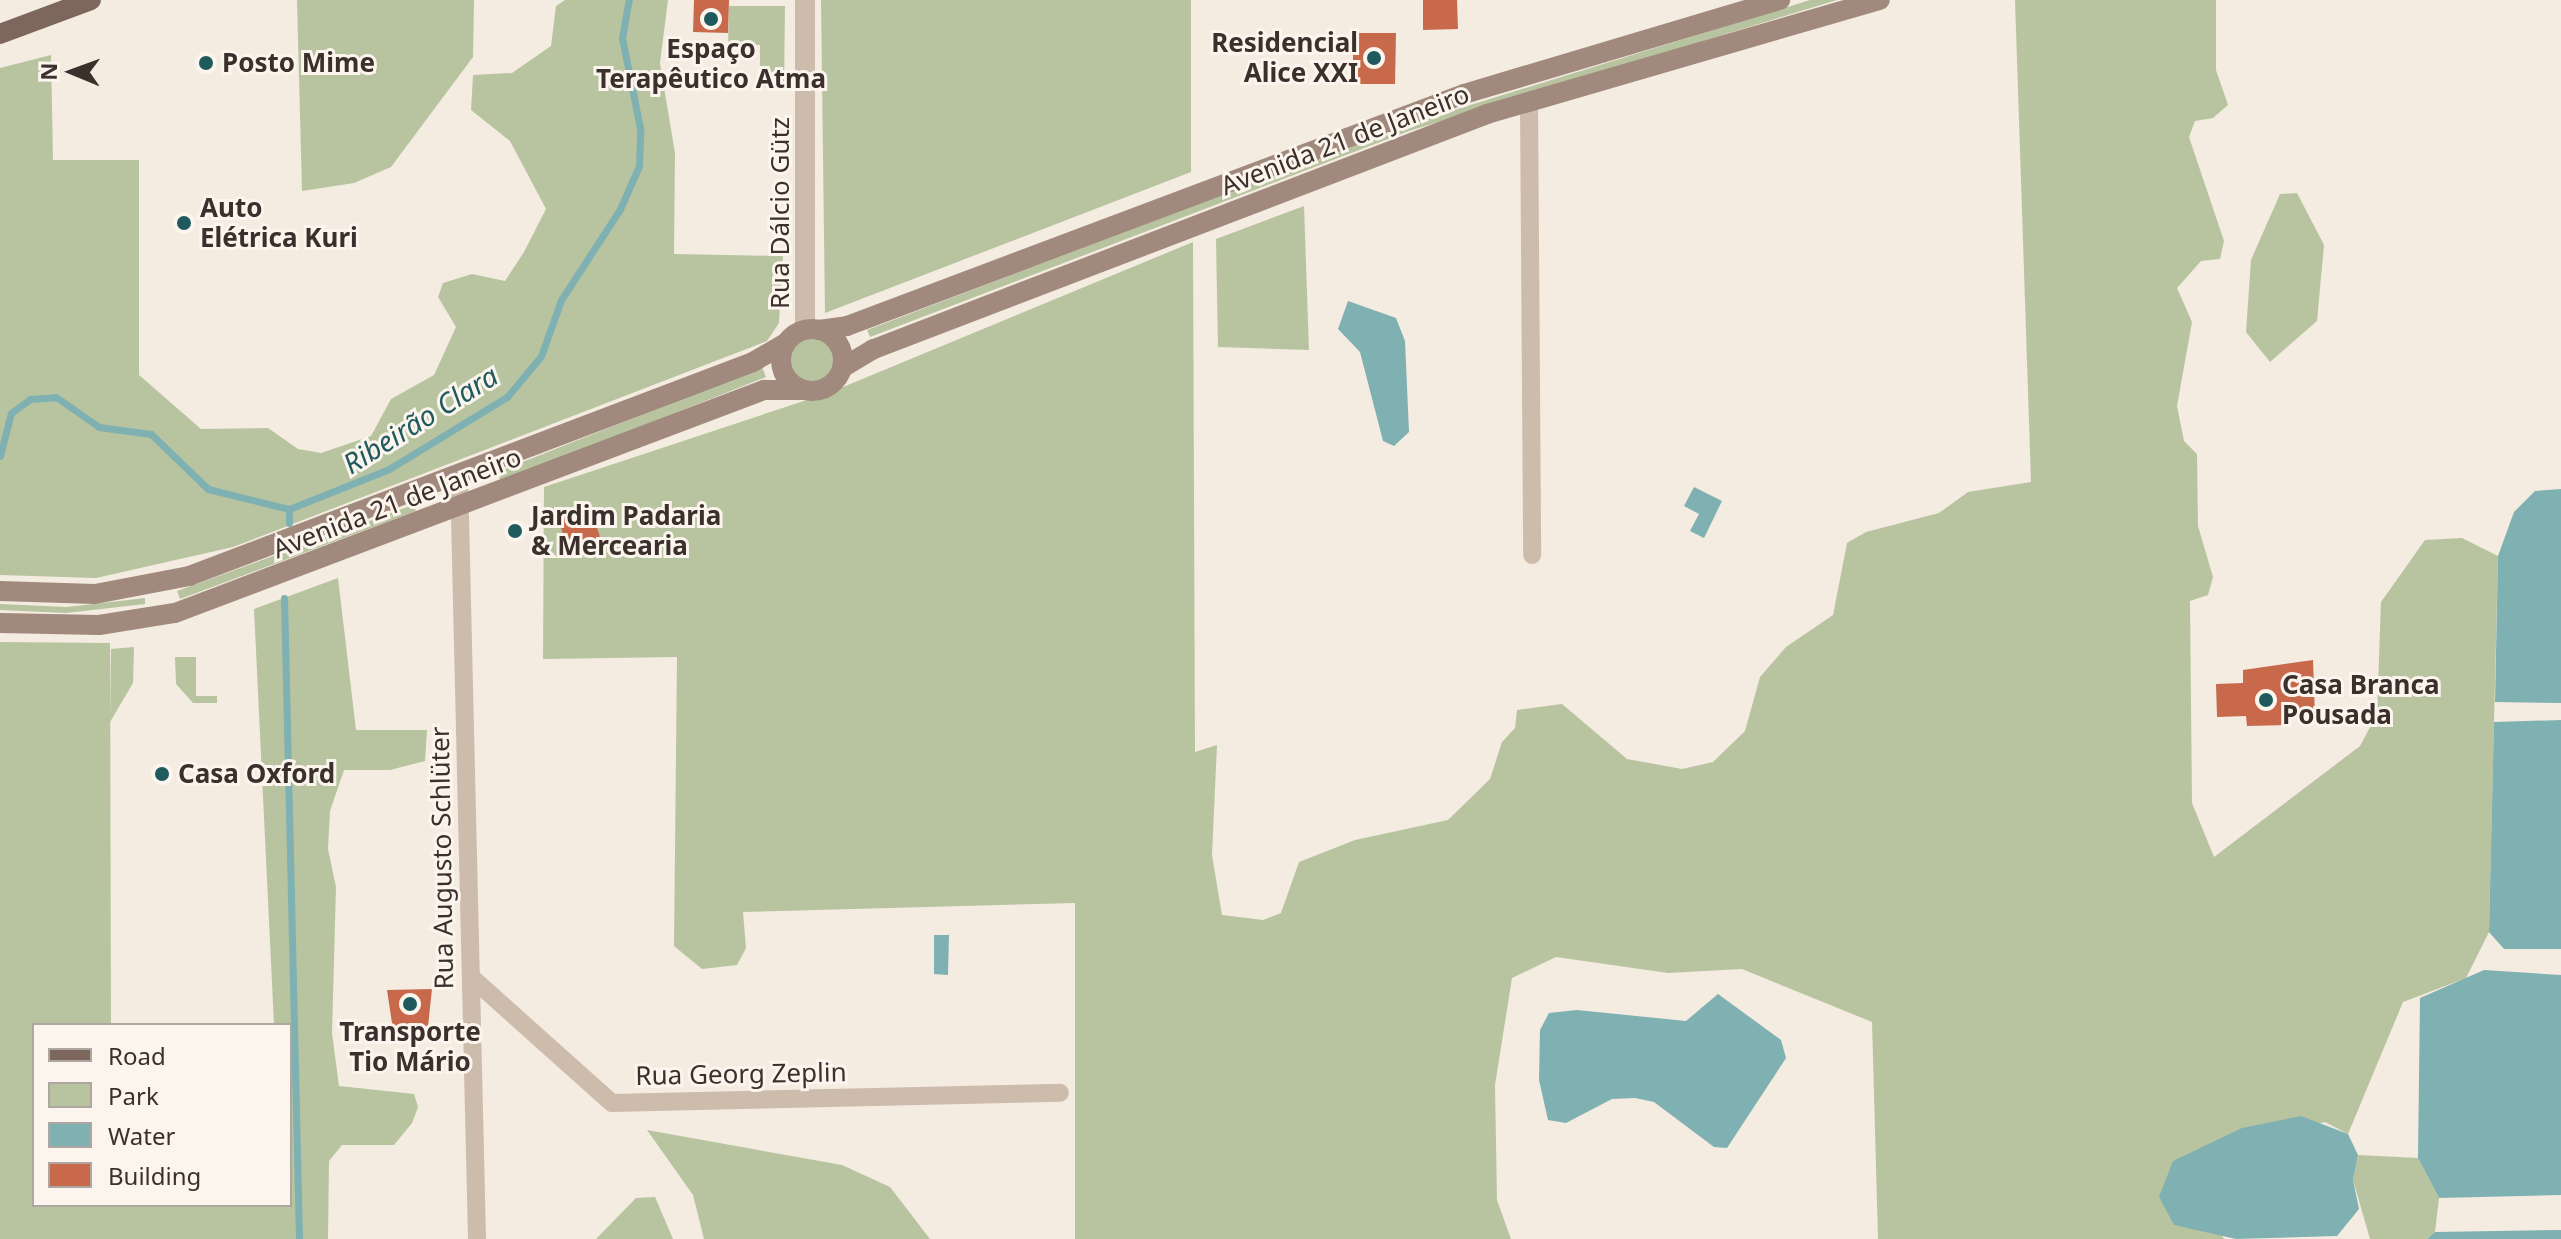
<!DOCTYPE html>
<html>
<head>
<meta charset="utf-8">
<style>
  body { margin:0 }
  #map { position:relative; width:2561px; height:1239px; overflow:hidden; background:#f4ebe1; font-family:"Noto Sans",sans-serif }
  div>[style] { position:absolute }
  .green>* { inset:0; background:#b8c4a0 }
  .round { border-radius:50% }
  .water>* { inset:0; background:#7fb0b2 }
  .stream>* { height:7px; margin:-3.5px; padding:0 3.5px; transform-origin:3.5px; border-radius:3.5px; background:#7fb0b2 }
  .building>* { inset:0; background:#c8694b }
  .minor>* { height:18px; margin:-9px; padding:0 9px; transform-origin:9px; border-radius:9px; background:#cdbbac }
  .tertiary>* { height:20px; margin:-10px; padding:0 10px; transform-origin:10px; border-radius:10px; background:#cdbbac }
  .secondary>* { height:20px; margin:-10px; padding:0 10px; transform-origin:10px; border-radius:10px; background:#a18a7d }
  .secondary>.ring { margin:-10px; padding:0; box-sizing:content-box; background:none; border:20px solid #a18a7d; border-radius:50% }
  .primary>* { height:20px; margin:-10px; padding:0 10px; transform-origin:10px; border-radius:10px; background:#7d675c }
  .dots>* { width:22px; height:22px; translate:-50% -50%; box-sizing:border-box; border:4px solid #fbf5ee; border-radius:50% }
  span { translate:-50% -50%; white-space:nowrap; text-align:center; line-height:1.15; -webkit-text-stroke:6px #fbf5ee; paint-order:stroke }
  .poi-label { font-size:26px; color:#3b302b; font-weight:700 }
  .right { translate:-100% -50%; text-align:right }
  .left { translate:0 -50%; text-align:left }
  .street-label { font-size:26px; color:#3b302b }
  .water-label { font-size:28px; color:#1f5a5e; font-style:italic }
  .legend { position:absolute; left:32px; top:1023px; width:260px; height:184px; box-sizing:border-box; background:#fbf5ee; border:2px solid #aea6a0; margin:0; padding:10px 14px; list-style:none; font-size:24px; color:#3b302b }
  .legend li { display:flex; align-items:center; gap:16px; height:40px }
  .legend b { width:40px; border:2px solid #aea6a0 }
  .north { position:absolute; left:32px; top:32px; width:80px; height:80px; -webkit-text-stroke:6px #fbf5ee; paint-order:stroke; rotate:271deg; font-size:22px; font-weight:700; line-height:32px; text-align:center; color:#3b302b }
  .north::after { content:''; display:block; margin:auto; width:28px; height:36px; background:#3b302b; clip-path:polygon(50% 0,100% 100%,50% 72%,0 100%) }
</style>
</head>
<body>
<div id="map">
  <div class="green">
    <div style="clip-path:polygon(297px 0,474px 0,473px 57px,391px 167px,354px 183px,302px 191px)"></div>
    <div style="clip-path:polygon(565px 0,668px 0,660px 63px,675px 153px,674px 254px,783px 256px,779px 323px,767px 341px,233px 547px,96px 578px,0 575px,0 68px,51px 55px,53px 160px,139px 160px,139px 375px,201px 429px,268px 428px,298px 449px,321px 453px,371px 436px,391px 399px,434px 375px,456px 327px,438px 297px,443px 283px,472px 274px,505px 281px,524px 252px,546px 209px,510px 141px,471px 110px,473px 75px,512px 73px,551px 46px,556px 6px)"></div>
    <div style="clip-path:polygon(821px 0,1191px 0,1191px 172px,825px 313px)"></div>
    <div style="clip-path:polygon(1810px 0,1837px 0,1409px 131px,870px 337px,867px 330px,1406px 125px)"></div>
    <div style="clip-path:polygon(2015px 0,2216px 0,2216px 70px,2228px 105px,2213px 118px,2195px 121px,2189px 137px,2224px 241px,2220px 259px,2201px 261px,2177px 288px,2192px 322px,2177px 406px,2184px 441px,2197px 454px,2198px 526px,2213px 577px,2208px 595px,2190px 601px,2192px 803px,2214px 857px,2360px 746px,2377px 714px,2381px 602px,2425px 540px,2462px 538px,2498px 556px,2489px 932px,2466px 978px,2403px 1002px,2348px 1134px,2325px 1122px,2173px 1161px,2174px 1225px,2220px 1232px,2224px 1239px,1878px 1239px,1872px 1022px,1742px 969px,1668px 973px,1556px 957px,1512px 978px,1495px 1085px,1497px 1200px,1511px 1239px,1075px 1239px,1075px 903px,743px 912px,746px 948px,737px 965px,702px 969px,674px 946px,677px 657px,543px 659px,544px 487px,831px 392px,1193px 242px,1195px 752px,1217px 745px,1212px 855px,1222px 915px,1263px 920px,1281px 913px,1299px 862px,1355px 840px,1448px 820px,1490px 779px,1502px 742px,1515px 728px,1517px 710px,1562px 704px,1627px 759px,1682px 769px,1713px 762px,1745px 731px,1760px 677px,1786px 647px,1833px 615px,1847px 543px,1866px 532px,1939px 513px,1968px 492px,2031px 482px)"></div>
    <div style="clip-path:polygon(729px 6px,785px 6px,784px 88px,760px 87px,760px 45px,728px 44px)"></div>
    <div style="clip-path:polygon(2297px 193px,2324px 245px,2317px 321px,2270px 362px,2246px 332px,2251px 260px,2280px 194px)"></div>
    <div style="clip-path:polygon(1304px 206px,1309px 350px,1218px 347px,1216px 239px)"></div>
    <div class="round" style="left:790px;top:338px;width:44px;height:44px"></div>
    <div style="clip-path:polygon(762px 367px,766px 377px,501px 482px,497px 472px)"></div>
    <div style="clip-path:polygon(413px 505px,416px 511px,180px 599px,177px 591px)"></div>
    <div style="clip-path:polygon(338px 578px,356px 730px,427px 730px,425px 761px,390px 770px,344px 770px,330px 811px,328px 849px,336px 887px,332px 1033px,339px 1086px,414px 1094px,418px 1107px,412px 1123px,394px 1145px,342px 1145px,329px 1161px,328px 1239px,0 1239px,0 642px,110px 643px,111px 1025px,34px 1025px,34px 1205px,290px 1205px,290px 1025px,274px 1025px,254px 609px)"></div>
    <div style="clip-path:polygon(145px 598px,145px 604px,66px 613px,0 610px,0 604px,67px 607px)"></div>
    <div style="clip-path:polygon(134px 647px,133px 683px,110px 722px,111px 649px)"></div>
    <div style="clip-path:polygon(175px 657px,196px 657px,196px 696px,217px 696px,217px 703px,193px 703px,176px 684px)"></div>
    <div style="clip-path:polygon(647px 1130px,842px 1165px,890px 1187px,930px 1239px,704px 1239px,693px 1195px)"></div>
    <div style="clip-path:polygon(2358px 1155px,2418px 1158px,2439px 1198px,2435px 1232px,2427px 1239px,2370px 1239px,2353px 1180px)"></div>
    <div style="clip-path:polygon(655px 1197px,673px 1239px,596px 1239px,636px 1198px)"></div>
  </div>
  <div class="water">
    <div style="clip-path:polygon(1348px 301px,1396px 318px,1405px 341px,1409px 432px,1394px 446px,1383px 441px,1360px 352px,1338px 329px)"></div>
    <div style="clip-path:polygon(1694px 487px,1722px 501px,1704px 538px,1690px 531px,1699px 514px,1684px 506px)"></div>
    <div style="clip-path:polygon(2561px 489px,2561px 703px,2495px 702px,2498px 556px,2514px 512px,2535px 491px)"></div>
    <div style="clip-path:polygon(2561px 720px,2561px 949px,2504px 949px,2489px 932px,2494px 722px)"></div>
    <div style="clip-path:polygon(934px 935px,949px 935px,948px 975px,934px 974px)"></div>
    <div style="clip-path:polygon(2484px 970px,2561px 975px,2561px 1195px,2439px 1198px,2418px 1158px,2420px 998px)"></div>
    <div style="clip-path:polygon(1718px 994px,1781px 1040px,1786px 1058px,1727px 1148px,1714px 1147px,1654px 1102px,1635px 1098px,1612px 1099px,1566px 1123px,1548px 1120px,1539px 1080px,1540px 1030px,1549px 1013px,1577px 1010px,1686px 1021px)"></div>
    <div style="clip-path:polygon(2301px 1116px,2348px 1134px,2358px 1155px,2353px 1180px,2359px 1209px,2337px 1236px,2236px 1239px,2174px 1225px,2159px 1197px,2173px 1161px,2242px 1128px)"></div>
    <div style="clip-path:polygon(2561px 1230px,2561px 1239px,2427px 1239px,2435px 1232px)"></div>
  </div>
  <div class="stream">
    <div style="left:0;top:456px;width:44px;rotate:-75.7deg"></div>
    <div style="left:11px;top:413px;width:24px;rotate:-36deg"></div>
    <div style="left:30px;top:399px;width:26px;rotate:-4deg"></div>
    <div style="left:56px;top:397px;width:52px;rotate:34.9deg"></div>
    <div style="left:99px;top:427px;width:52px;rotate:7.7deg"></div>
    <div style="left:151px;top:434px;width:79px;rotate:44deg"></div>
    <div style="left:208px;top:489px;width:83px;rotate:13.9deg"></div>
    <div style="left:289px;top:509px;width:108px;rotate:-21.8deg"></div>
    <div style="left:389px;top:469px;width:138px;rotate:-31.4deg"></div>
    <div style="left:507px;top:397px;width:53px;rotate:-50.3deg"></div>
    <div style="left:541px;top:356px;width:59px;rotate:-70.3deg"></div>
    <div style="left:561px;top:300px;width:108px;rotate:-57deg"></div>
    <div style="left:620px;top:209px;width:47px;rotate:-66.2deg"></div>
    <div style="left:639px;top:166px;width:38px;rotate:-88deg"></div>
    <div style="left:640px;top:128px;width:92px;rotate:-101.3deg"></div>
    <div style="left:622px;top:38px;width:39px;rotate:-80deg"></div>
    <div style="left:289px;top:509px;width:14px;rotate:90deg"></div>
    <div style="left:284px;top:598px;width:641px;rotate:88.66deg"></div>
  </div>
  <div class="building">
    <div style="clip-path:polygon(694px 0,729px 0,728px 33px,693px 32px)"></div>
    <div style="clip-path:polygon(1423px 0,1457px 0,1458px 29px,1423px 30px)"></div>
    <div style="clip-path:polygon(1353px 33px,1396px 33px,1395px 84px,1353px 84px)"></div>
    <div style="clip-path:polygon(591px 508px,600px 537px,567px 547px,558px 518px)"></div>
    <div style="clip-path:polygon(2313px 660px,2315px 716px,2288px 717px,2289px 725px,2247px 726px,2246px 716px,2217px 717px,2216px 684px,2243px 683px,2243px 670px)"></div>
    <div style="clip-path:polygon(432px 989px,427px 1036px,394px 1036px,387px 990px)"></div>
  </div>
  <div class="minor">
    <div style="left:1529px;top:101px;width:454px;rotate:89.6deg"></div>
    <div style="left:459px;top:475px;width:764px;rotate:88.65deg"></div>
    <div style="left:471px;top:977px;width:189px;rotate:41.8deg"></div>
    <div style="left:612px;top:1103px;width:448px;rotate:-1.3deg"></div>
  </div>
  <div class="tertiary">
    <div style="left:805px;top:0;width:329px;rotate:90deg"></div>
  </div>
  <div class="secondary">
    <div class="ring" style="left:781px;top:329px;width:42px;height:42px"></div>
    <div style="left:819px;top:330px;width:28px;rotate:-8deg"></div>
    <div style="left:847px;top:326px;width:659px;rotate:-20.61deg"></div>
    <div style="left:1464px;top:94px;width:330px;rotate:-16.6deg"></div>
    <div style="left:842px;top:368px;width:37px;rotate:-31deg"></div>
    <div style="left:874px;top:349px;width:657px;rotate:-20.97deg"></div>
    <div style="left:1487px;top:114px;width:409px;rotate:-16.2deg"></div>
    <div style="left:0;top:591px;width:95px;rotate:1.8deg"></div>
    <div style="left:95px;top:594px;width:96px;rotate:-10.8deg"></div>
    <div style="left:189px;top:576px;width:603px;rotate:-20.78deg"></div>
    <div style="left:753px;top:362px;width:38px;rotate:-30deg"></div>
    <div style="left:0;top:623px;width:99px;rotate:1.2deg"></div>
    <div style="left:99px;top:625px;width:77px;rotate:-9deg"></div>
    <div style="left:175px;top:613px;width:630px;rotate:-20.74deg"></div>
    <div style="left:764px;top:390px;width:40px"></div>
  </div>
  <div class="primary">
    <div style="left:0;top:34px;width:97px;rotate:-20.5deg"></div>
  </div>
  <div class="dots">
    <div style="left:711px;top:19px;background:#1f5a5e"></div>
    <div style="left:1374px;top:58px;background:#1f5a5e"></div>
    <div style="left:206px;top:63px;background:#1f5a5e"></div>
    <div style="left:184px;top:223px;background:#1f5a5e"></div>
    <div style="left:515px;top:531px;background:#1f5a5e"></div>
    <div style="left:2266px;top:700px;background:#1f5a5e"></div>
    <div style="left:162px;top:774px;background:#1f5a5e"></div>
    <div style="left:410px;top:1004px;background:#1f5a5e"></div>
  </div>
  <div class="poi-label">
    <span class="right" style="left:1358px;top:58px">Residencial<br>Alice XXI</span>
    <span style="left:711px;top:64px">Espaço<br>Terapêutico Atma</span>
    <span class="left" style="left:222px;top:63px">Posto Mime</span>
    <span class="left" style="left:200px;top:223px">Auto<br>Elétrica Kuri</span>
    <span class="left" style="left:531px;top:531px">Jardim Padaria<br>&amp; Mercearia</span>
    <span class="left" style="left:2282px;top:700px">Casa Branca<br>Pousada</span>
    <span class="left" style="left:178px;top:774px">Casa Oxford</span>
    <span style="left:410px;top:1047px">Transporte<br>Tio Mário</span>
  </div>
  <div class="street-label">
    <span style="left:1345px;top:140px;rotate:-21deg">Avenida 21 de Janeiro</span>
    <span style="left:780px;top:213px;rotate:-90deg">Rua Dálcio Gütz</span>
    <span style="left:397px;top:503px;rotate:-21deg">Avenida 21 de Janeiro</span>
    <span style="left:442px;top:858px;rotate:-91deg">Rua Augusto Schlüter</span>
    <span style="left:741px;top:1074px;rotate:-1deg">Rua Georg Zeplin</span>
  </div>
  <div class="water-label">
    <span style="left:420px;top:419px;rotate:-32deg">Ribeirão Clara</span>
  </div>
  <ul class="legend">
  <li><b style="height:10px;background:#7d675c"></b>Road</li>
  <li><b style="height:22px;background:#b8c4a0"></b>Park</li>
  <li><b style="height:22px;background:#7fb0b2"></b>Water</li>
  <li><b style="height:22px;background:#c8694b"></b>Building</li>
  </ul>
  <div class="north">N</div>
</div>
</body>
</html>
